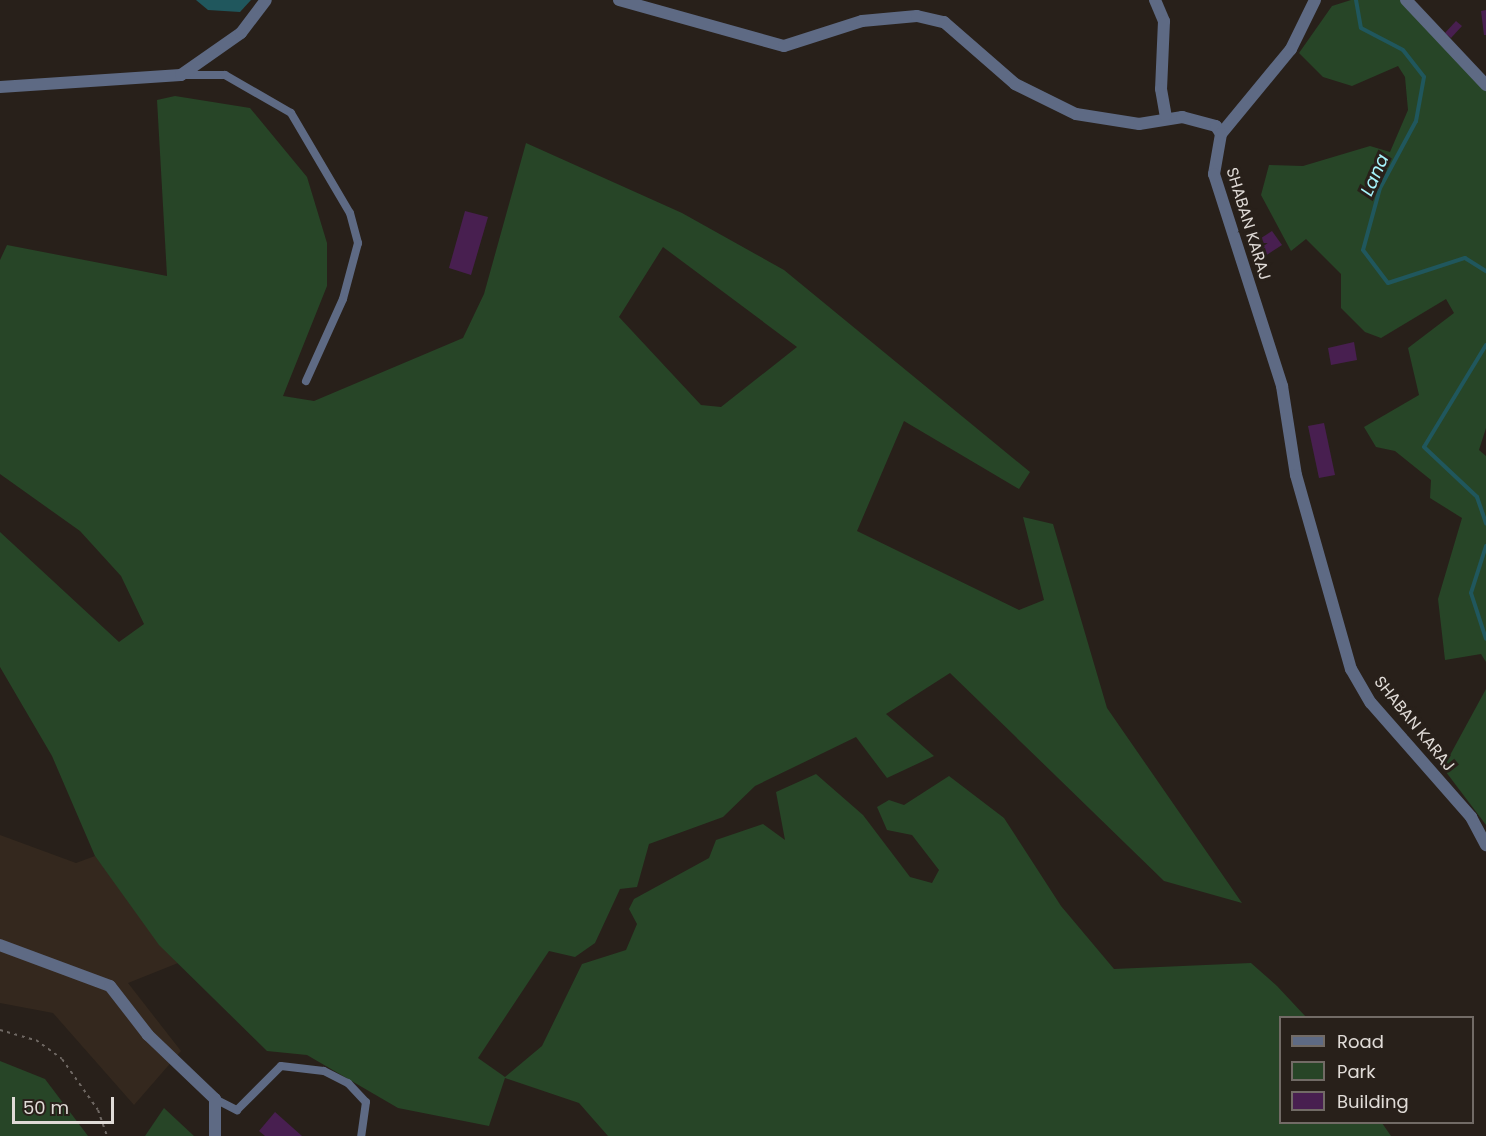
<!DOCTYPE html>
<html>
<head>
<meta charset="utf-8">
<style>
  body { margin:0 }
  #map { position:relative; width:1486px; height:1136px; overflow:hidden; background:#28201a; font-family:Poppins,sans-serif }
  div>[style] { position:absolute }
  .built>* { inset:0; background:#34281e }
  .green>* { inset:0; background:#274527 }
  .water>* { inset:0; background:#20575d }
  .stream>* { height:4px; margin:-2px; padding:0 2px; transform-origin:2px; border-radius:2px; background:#20575d }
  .building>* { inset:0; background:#481f50 }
  .path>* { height:2px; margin-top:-1px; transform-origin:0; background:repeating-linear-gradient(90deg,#6f6863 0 3px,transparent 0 7.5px) }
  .service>* { height:8px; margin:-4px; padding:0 4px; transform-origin:4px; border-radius:4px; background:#5e6a84 }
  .minor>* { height:12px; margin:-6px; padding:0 6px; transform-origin:6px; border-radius:6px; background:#5e6a84 }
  span { translate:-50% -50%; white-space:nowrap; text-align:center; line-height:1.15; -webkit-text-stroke:6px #28201a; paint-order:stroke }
  .street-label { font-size:16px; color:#e0dbd7 }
  .water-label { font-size:18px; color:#a7f4fc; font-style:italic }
  .legend { position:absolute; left:1279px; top:1016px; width:195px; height:108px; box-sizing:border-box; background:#28201a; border:2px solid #726b66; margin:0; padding:8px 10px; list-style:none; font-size:18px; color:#e0dbd7 }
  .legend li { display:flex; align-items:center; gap:12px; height:30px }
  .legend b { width:30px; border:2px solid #726b66 }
  .scale { position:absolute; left:12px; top:1097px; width:102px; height:27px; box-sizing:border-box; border:3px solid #e0dbd7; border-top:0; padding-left:8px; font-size:18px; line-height:21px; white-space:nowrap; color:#e0dbd7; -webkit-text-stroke:4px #28201a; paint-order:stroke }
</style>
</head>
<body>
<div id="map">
  <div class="built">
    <div style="clip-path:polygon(0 835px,76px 863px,95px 856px,178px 963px,128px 983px,181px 1051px,134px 1105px,53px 1013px,0 1003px)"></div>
  </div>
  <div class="green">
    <div style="clip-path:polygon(1351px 0,1411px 0,1486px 86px,1486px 428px,1479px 450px,1486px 456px,1486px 662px,1481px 654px,1445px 660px,1438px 599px,1462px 518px,1430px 498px,1431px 480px,1395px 451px,1376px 447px,1364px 427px,1419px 395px,1408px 348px,1454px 313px,1446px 299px,1381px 338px,1365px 332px,1341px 308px,1341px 274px,1306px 239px,1291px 251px,1261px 195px,1269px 165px,1303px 166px,1370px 146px,1390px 152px,1408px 110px,1405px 77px,1398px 66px,1352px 86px,1323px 77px,1299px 53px,1332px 6px)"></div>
    <div style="clip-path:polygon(evenodd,175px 96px,250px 108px,307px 177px,327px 243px,327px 286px,283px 396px,314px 401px,463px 338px,484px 294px,526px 143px,682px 213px,784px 270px,1030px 472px,1019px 489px,904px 421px,857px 531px,1019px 610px,1044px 600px,1023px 517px,1053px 524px,1107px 708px,1242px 903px,1164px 881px,950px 673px,886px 714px,934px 756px,887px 778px,856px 737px,755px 786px,723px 817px,649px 844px,637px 887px,620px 889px,595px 943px,575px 957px,549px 951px,478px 1058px,505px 1077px,542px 1046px,582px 964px,626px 950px,637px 924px,629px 909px,634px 899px,709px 858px,716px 840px,763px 824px,785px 840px,776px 792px,816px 774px,863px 815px,910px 877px,932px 883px,939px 870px,912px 835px,887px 830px,877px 807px,889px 800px,904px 805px,949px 776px,1004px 818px,1061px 906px,1114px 969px,1251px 963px,1277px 986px,1306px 1017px,1280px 1018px,1280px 1122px,1382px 1123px,1391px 1136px,608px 1136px,579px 1103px,505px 1078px,489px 1126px,398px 1108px,307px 1055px,267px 1051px,159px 945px,95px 856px,52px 756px,0 667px,0 532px,119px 642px,144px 624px,121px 576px,80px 531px,0 474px,0 260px,7px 245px,167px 276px,157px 100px,175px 96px,663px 247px,797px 347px,721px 407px,701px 405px,619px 317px,663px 247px)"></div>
    <div style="clip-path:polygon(1486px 689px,1486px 825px,1443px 768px)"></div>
    <div style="clip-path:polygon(0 1061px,45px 1079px,88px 1136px,0 1136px)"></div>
    <div style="clip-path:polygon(164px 1108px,194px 1136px,145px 1136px)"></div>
  </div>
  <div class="water">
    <div style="clip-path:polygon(196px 0,251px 0,240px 12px,208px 10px)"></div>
  </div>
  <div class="stream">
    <div style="left:1356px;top:0;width:28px;rotate:80deg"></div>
    <div style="left:1361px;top:28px;width:47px;rotate:27.6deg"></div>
    <div style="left:1403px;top:50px;width:34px;rotate:52deg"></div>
    <div style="left:1424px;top:77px;width:45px;rotate:100.3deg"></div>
    <div style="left:1416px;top:121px;width:76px;rotate:118.2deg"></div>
    <div style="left:1380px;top:188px;width:64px;rotate:105.3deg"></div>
    <div style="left:1363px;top:250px;width:41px;rotate:52.9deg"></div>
    <div style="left:1388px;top:283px;width:81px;rotate:-18deg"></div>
    <div style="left:1465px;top:258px;width:25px;rotate:32deg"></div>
    <div style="left:1486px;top:345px;width:119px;rotate:121.3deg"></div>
    <div style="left:1424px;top:447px;width:73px;rotate:43.3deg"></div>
    <div style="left:1477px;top:497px;width:28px;rotate:71deg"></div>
    <div style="left:1486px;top:546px;width:49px;rotate:107.7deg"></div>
    <div style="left:1471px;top:593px;width:48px;rotate:71.9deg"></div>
  </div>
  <div class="building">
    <div style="clip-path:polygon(1486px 10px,1486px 35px,1484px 35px,1481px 11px)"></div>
    <div style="clip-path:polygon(1456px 21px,1462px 26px,1451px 38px,1445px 33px)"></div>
    <div style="clip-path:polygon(465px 211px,488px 217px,471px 275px,449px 268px)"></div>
    <div style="clip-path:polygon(1272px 231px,1282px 245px,1259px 260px,1249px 246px)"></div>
    <div style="clip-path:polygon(1354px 342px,1357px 360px,1331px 365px,1328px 348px)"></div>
    <div style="clip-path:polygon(1324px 423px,1335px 475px,1319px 478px,1308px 426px)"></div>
    <div style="clip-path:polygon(275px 1112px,302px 1136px,265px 1136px,259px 1131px)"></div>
  </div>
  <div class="path">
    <div style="left:0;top:1030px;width:37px;rotate:16deg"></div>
    <div style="left:36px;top:1040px;width:32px;rotate:36deg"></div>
    <div style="left:62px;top:1059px;width:62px;rotate:54.8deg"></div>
    <div style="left:98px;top:1110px;width:28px;rotate:71deg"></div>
  </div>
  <div class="service">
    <div style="left:185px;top:75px;width:40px"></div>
    <div style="left:225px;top:75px;width:76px;rotate:29.9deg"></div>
    <div style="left:291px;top:113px;width:116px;rotate:59.5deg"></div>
    <div style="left:350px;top:213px;width:31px;rotate:75deg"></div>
    <div style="left:358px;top:243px;width:58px;rotate:105deg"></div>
    <div style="left:343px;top:299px;width:90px;rotate:114.3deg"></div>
    <div style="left:215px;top:1099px;width:25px;rotate:27deg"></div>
    <div style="left:237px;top:1110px;width:62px;rotate:-45deg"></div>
    <div style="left:281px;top:1066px;width:43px;rotate:6.6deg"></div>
    <div style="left:324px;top:1071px;width:27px;rotate:27deg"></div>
    <div style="left:348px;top:1083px;width:26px;rotate:47deg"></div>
    <div style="left:366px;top:1102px;width:34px;rotate:98deg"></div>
  </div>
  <div class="minor">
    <div style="left:619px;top:0;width:171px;rotate:15.6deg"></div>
    <div style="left:784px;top:46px;width:82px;rotate:-17.8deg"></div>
    <div style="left:862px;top:21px;width:55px;rotate:-5.2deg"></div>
    <div style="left:917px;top:16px;width:28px;rotate:13deg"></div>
    <div style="left:944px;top:22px;width:94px;rotate:41.1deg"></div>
    <div style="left:1015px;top:84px;width:68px;rotate:26.2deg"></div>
    <div style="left:1076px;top:114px;width:64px;rotate:9deg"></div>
    <div style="left:1139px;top:124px;width:44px;rotate:-9.2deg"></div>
    <div style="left:1182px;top:117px;width:35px;rotate:15deg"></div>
    <div style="left:1216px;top:126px;width:9px;rotate:58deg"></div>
    <div style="left:1155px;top:0;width:23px;rotate:67deg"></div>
    <div style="left:1164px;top:21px;width:68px;rotate:92.5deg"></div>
    <div style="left:1161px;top:89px;width:27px;rotate:80deg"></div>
    <div style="left:1315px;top:0;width:55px;rotate:116.1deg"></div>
    <div style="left:1291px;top:49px;width:110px;rotate:129.5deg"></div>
    <div style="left:1221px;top:134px;width:41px;rotate:99.9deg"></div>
    <div style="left:1214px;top:174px;width:223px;rotate:72.2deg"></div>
    <div style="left:1282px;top:386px;width:90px;rotate:81.1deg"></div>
    <div style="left:1296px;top:475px;width:202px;rotate:74.2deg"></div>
    <div style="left:1351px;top:669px;width:39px;rotate:60deg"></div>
    <div style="left:1371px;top:703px;width:152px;rotate:48.7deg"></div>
    <div style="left:1471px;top:817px;width:32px;rotate:62deg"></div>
    <div style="left:1406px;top:0;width:117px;rotate:46.7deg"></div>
    <div style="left:0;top:87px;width:181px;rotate:-3.8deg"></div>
    <div style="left:181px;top:75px;width:73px;rotate:-35deg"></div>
    <div style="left:241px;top:33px;width:41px;rotate:-52.9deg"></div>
    <div style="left:0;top:945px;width:117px;rotate:20.4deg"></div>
    <div style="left:110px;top:986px;width:62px;rotate:52.2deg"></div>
    <div style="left:148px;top:1035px;width:93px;rotate:43.7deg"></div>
    <div style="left:215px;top:1099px;width:37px;rotate:90deg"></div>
  </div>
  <div class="street-label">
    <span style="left:1248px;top:224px;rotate:73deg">SHABAN KARAJ</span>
    <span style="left:1414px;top:724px;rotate:51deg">SHABAN KARAJ</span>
  </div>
  <div class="water-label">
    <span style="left:1375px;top:175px;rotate:-66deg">Lana</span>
  </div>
  <ul class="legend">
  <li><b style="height:8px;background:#5e6a84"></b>Road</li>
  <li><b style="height:16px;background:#274527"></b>Park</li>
  <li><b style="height:16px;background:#481f50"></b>Building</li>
  </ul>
  <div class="scale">50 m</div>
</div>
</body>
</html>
